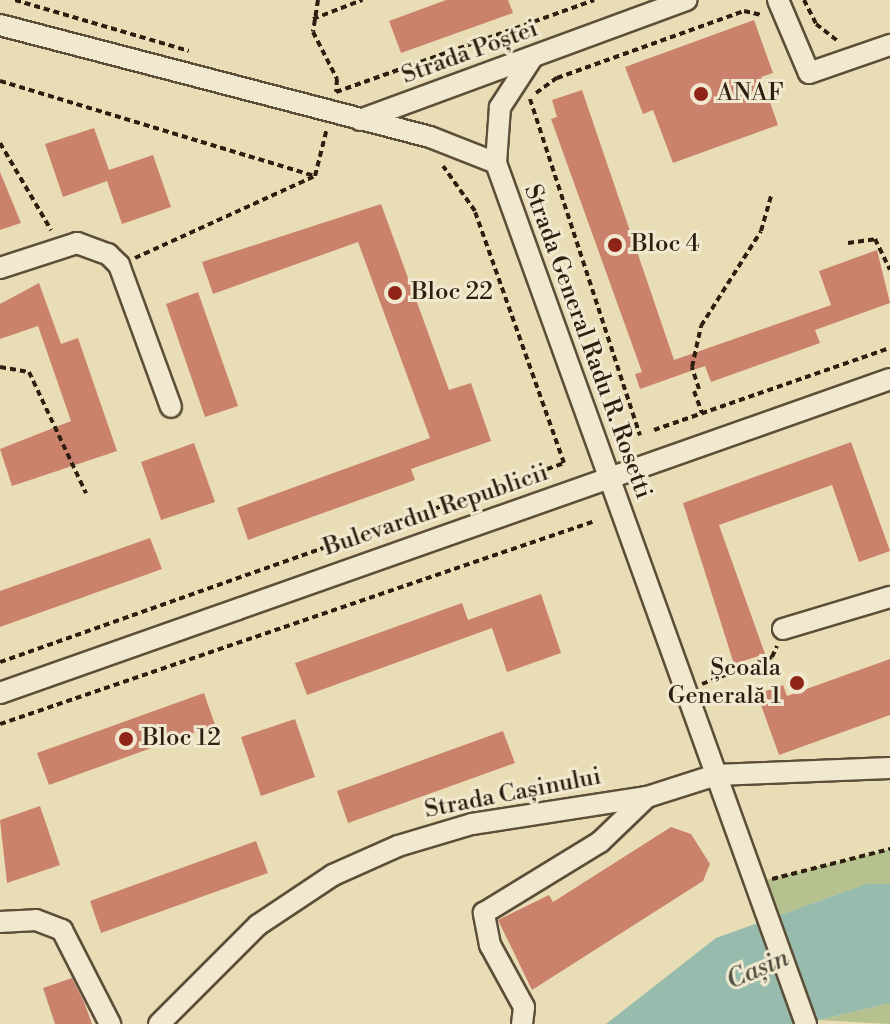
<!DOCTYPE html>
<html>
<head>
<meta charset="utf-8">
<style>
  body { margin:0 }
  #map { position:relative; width:890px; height:1024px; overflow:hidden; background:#e9ddb5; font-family:"Libre Bodoni",serif }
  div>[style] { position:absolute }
  .green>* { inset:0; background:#b5c18e }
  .water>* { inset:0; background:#97bcad }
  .building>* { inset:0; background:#cb826c }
  .path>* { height:4px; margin-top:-2px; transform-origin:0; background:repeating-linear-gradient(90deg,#2d1e10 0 6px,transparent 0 10px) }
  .roads { filter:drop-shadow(2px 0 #5c4e39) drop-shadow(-2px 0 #5c4e39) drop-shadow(0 2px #5c4e39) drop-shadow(0 -2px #5c4e39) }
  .minor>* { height:20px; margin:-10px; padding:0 10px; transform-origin:10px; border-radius:10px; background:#f1e9cf }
  .dots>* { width:22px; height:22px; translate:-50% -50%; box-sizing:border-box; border:4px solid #f1e9cf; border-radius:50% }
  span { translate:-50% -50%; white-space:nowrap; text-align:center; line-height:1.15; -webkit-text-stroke:6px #f1e9cf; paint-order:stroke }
  .street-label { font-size:24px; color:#2d1e10 }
  .poi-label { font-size:24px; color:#2d1e10 }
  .left { translate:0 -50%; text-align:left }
  .right { translate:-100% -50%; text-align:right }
  .water-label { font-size:26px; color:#4d4d3f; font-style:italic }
</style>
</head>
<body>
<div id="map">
  <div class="green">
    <div style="clip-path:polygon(890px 849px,890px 884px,866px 884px,780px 915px,766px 880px)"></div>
    <div style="clip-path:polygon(890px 1003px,890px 1024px,819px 1020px)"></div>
  </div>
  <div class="water">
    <div style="clip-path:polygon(866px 884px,890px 884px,890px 1003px,802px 1024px,606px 1024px,716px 938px)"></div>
  </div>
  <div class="building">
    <div style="clip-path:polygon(446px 0,508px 0,513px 13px,401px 53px,389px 21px)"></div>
    <div style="clip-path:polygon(754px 20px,773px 73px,761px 77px,778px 125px,673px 163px,653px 110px,643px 114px,625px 67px)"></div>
    <div style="clip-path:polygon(582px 90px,674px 360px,831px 305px,819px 271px,877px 250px,890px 303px,815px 330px,820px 343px,711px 382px,705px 366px,640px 389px,635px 374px,642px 372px,551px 119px,557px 117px,552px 100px)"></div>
    <div style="clip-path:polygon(94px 128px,109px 170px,153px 155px,171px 207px,122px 224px,107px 181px,63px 197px,45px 144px)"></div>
    <div style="clip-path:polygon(0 172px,21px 223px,0 230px)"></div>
    <div style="clip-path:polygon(381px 204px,449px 390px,471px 383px,491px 441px,411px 469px,415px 480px,248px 540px,237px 508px,430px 438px,358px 242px,213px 294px,202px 262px)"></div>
    <div style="clip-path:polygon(39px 283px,61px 344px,78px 338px,117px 451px,12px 486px,0 449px,71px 421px,38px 326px,0 339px,0 304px)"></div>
    <div style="clip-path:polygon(198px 292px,238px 406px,205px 417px,166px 304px)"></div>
    <div style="clip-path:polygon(851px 442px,890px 551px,859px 562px,832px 485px,719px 525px,765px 654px,734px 664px,683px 503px)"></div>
    <div style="clip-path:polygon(194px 443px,215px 502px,161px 520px,141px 462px)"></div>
    <div style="clip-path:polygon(150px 538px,162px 569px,0 627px,0 591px)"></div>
    <div style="clip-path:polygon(541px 594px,561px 653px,507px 672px,492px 628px,307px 695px,295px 663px,462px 603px,468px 620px)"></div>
    <div style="clip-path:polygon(890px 659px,890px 715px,779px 755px,757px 694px,783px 685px,787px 696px)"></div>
    <div style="clip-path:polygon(204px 693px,215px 725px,49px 785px,37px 753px)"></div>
    <div style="clip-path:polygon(295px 719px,315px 777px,261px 796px,241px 737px)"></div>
    <div style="clip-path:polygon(503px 731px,515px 763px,348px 823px,337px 791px)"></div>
    <div style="clip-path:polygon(40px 806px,60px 865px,7px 883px,0 820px)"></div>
    <div style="clip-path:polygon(671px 827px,691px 834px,710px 864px,703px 881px,532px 990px,498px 920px,549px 895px,553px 902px)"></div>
    <div style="clip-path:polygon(256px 841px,268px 873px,101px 933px,90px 901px)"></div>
    <div style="clip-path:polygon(72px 978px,84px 1002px,92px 1024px,55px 1024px,43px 988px)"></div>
  </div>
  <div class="path">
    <div style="left:15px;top:0;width:181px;rotate:16.3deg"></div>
    <div style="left:318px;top:0;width:32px;rotate:99deg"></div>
    <div style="left:313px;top:32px;width:53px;rotate:62.9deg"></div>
    <div style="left:337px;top:79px;width:13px;rotate:94deg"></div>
    <div style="left:804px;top:0;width:27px;rotate:63deg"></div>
    <div style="left:816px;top:24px;width:28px;rotate:38deg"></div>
    <div style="left:313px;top:19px;width:53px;rotate:-21.2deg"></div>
    <div style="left:0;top:81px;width:329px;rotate:16.8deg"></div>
    <div style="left:336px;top:92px;width:274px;rotate:-19.6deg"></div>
    <div style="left:536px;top:93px;width:26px;rotate:-36deg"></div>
    <div style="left:557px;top:78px;width:199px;rotate:-19.7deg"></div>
    <div style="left:744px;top:11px;width:18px;rotate:13deg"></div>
    <div style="left:530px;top:99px;width:354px;rotate:71.9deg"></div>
    <div style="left:0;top:143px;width:101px;rotate:59.6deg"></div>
    <div style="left:315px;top:176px;width:49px;rotate:-76deg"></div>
    <div style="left:848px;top:243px;width:27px;rotate:-8deg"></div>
    <div style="left:875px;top:239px;width:34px;rotate:64deg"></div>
    <div style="left:135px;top:258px;width:196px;rotate:-24.5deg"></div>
    <div style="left:0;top:367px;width:29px;rotate:10deg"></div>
    <div style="left:29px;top:372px;width:134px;rotate:64.8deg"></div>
    <div style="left:699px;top:389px;width:23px;rotate:-108deg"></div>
    <div style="left:692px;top:367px;width:42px;rotate:-77.6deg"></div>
    <div style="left:701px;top:326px;width:112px;rotate:-57.7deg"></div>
    <div style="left:761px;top:231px;width:37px;rotate:-74deg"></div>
    <div style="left:694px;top:391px;width:23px;rotate:70deg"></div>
    <div style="left:654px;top:430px;width:250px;rotate:-19.2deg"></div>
    <div style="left:0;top:662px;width:598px;rotate:-19.43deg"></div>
    <div style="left:564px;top:463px;width:267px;rotate:-109.5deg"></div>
    <div style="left:475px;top:211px;width:55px;rotate:-125.4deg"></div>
    <div style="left:702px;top:684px;width:75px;rotate:-21.1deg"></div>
    <div style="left:772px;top:657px;width:12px;rotate:-66deg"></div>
    <div style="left:0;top:724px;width:626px;rotate:-18.84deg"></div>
    <div style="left:772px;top:879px;width:122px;rotate:-14.3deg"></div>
  </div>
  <div class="roads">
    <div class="minor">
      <div style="left:778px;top:0;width:79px;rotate:67deg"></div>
      <div style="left:809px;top:73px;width:86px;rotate:-19.1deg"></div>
      <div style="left:0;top:25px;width:444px;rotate:14.6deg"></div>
      <div style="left:430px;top:137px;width:71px;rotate:21.5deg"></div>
      <div style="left:532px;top:58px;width:59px;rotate:123.1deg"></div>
      <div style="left:500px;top:107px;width:56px;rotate:94.1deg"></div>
      <div style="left:496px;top:163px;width:915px;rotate:70.2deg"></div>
      <div style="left:360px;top:120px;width:348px;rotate:-20.2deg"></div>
      <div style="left:0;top:268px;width:81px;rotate:-18deg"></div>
      <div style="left:77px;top:243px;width:33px;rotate:20deg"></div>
      <div style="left:108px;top:254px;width:16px;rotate:45deg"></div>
      <div style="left:119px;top:265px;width:151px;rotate:69.9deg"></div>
      <div style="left:783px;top:629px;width:112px;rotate:-16.7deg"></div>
      <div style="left:0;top:693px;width:944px;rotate:-19.43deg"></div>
      <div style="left:0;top:922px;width:36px;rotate:-3deg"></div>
      <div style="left:36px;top:920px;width:28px;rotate:21deg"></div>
      <div style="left:62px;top:930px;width:106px;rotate:62.9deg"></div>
      <div style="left:159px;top:1024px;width:140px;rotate:-45deg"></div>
      <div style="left:258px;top:925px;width:90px;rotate:-33.7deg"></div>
      <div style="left:333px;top:875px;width:71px;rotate:-24deg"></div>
      <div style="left:398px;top:846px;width:77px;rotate:-16.6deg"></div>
      <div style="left:472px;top:824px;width:177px;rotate:-8.8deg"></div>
      <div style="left:647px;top:797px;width:72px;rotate:-17.7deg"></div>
      <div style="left:716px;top:775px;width:174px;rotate:-2.3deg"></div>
      <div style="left:522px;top:1024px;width:17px;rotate:-83deg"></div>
      <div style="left:524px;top:1007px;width:71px;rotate:-118.7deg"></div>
      <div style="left:490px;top:945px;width:33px;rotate:-101deg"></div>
      <div style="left:484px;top:913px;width:136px;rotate:-31.5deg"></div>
      <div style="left:600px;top:842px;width:65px;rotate:-43.8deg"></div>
    </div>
  </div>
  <div class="dots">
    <div style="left:701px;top:94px;background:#8f2418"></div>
    <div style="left:615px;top:245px;background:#8f2418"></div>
    <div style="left:395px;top:293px;background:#8f2418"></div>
    <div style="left:797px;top:683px;background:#8f2418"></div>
    <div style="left:126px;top:739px;background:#8f2418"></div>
  </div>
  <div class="street-label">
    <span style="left:470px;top:53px;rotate:-20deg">Strada Poștei</span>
    <span style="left:587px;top:342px;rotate:70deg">Strada General Radu R. Rosetti</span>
    <span style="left:436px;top:511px;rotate:-19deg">Bulevardul Republicii</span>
    <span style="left:513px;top:794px;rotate:-11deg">Strada Cașinului</span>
  </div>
  <div class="poi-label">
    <span class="left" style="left:717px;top:94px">ANAF</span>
    <span class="left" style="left:631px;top:245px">Bloc 4</span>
    <span class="left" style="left:411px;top:293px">Bloc 22</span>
    <span class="right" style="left:781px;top:683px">Școala<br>Generală 1</span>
    <span class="left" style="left:142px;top:739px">Bloc 12</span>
  </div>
  <div class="water-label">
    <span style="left:758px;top:970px;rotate:-23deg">Cașin</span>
  </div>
</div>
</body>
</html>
